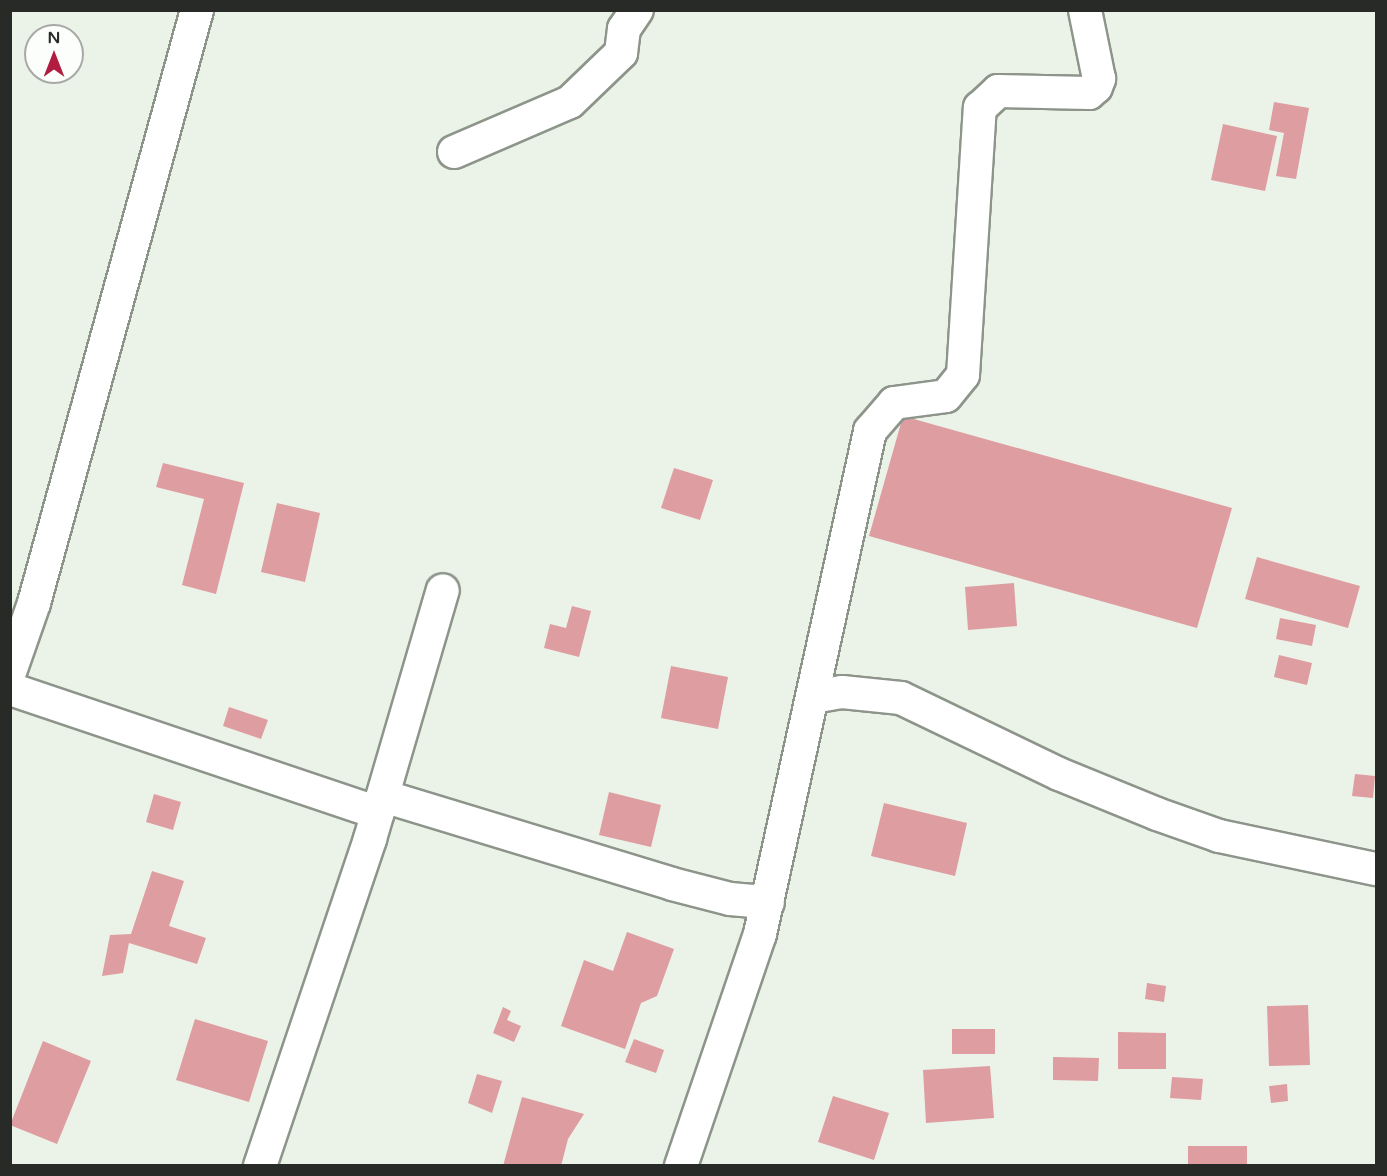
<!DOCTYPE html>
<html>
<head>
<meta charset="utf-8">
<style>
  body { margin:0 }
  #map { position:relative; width:1387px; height:1176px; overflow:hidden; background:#ebf3e8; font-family:"Varela Round",sans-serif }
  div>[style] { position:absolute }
  .building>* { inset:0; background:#de9da1 }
  .roads { filter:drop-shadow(2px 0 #8d958b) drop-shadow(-2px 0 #8d958b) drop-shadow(0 2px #8d958b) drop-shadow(0 -2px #8d958b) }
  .minor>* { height:32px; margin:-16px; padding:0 16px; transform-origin:16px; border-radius:16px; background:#fff }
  span { translate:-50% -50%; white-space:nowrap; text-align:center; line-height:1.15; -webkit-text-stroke:6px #fbfefa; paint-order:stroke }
  .frame { position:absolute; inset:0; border:12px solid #272a26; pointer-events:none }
  .north { position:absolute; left:24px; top:24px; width:60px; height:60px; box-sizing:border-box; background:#fbfefa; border:2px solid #a6a9a5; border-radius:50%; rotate:0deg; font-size:16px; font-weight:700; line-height:24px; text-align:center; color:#272a26 }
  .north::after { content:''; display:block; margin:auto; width:21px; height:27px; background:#b01d40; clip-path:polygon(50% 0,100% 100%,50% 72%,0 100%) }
</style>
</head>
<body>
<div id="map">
  <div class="building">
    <div style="clip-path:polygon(1274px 102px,1309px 108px,1296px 179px,1276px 176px,1284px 133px,1269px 130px)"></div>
    <div style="clip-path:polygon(1223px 124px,1277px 136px,1265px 191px,1211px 180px)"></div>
    <div style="clip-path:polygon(903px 416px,1232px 508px,1197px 628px,869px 536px)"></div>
    <div style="clip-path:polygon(163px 463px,244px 483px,216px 594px,182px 585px,204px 499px,156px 487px)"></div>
    <div style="clip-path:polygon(674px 468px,713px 480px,700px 520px,661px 508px)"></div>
    <div style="clip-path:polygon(277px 503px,320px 513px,305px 582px,261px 572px)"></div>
    <div style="clip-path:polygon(1257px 557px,1360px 586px,1348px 628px,1245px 599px)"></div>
    <div style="clip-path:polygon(1014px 583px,1017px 626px,968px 630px,965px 587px)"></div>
    <div style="clip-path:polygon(572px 606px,591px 611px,579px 657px,544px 648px,550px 624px,566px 628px)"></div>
    <div style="clip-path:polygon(1280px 618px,1316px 625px,1312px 646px,1276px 639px)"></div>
    <div style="clip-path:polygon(1279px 655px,1312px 663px,1307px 685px,1274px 677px)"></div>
    <div style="clip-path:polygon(671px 666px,728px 677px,718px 729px,661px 718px)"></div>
    <div style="clip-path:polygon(229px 707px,268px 720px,261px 739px,223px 726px)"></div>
    <div style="clip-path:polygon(1355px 774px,1375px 776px,1373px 798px,1352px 796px)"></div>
    <div style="clip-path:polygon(609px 792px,661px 805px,651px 847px,599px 835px)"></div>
    <div style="clip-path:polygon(154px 794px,181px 802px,173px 830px,146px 822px)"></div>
    <div style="clip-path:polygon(884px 803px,967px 823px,955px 876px,871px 856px)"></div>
    <div style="clip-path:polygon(152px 871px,184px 881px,169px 926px,206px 938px,197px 964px,129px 943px,123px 973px,102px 976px,110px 935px,131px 934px)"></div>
    <div style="clip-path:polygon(627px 932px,674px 949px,657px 996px,641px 1003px,625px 1049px,561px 1026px,584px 960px,613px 971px)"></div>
    <div style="clip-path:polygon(1147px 983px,1166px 986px,1164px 1002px,1145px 999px)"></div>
    <div style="clip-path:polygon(1308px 1005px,1310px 1065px,1269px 1066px,1267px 1006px)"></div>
    <div style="clip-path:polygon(503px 1007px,511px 1011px,507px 1020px,521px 1026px,514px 1042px,493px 1033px)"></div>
    <div style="clip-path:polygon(195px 1019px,268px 1041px,249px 1102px,176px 1080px)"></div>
    <div style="clip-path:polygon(952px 1029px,995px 1029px,995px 1054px,952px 1054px)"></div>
    <div style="clip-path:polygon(1118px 1032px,1166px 1033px,1166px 1069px,1118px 1069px)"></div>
    <div style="clip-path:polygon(634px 1039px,664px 1050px,656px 1073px,625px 1062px)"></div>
    <div style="clip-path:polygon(43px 1041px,91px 1061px,57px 1144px,10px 1125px)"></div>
    <div style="clip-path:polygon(1053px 1057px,1099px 1058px,1098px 1081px,1053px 1080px)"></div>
    <div style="clip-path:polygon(990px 1066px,994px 1118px,926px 1123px,923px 1070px)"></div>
    <div style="clip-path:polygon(477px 1074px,502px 1081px,492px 1113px,468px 1103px)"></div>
    <div style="clip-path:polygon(1172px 1077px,1203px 1079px,1201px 1100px,1170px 1098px)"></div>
    <div style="clip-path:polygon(1287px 1084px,1288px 1101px,1271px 1103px,1269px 1086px)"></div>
    <div style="clip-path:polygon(833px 1096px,889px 1113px,874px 1160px,818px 1142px)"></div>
    <div style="clip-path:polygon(522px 1097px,584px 1114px,568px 1139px,561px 1166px,503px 1166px)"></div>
    <div style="clip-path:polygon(1188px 1146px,1247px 1146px,1247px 1166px,1188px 1166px)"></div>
  </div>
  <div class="roads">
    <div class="minor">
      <div style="left:454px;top:152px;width:126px;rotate:-23.3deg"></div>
      <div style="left:570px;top:102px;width:71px;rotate:-43.9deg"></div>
      <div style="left:621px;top:53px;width:24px;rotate:-83deg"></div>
      <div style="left:624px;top:29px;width:23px;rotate:-56deg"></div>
      <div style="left:10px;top:672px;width:73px;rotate:-70.8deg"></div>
      <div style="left:34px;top:603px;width:615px;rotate:-74.63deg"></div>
      <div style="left:10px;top:689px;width:388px;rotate:18.6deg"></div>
      <div style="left:813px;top:697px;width:29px;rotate:-10deg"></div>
      <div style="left:842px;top:692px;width:59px;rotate:5.8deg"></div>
      <div style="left:901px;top:698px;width:175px;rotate:25.7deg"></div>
      <div style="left:1059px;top:774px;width:106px;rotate:22.2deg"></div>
      <div style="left:1157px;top:814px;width:66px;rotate:19.5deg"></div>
      <div style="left:1219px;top:836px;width:160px;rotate:11.9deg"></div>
      <div style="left:383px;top:796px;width:302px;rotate:16.9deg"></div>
      <div style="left:672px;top:884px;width:60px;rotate:14.5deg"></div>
      <div style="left:730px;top:899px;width:38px;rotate:5deg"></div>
      <div style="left:260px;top:1166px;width:345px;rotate:-71.4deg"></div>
      <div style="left:370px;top:839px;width:259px;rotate:-73.7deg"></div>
      <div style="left:681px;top:1166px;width:245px;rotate:-71.2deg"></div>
      <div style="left:760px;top:934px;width:515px;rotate:-77.66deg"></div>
      <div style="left:870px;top:431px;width:37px;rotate:-49deg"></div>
      <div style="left:894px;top:403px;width:52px;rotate:-7.7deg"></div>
      <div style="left:946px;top:396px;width:27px;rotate:-51deg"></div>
      <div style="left:963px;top:375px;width:268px;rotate:-86.4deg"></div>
      <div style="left:980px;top:108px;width:25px;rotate:-43deg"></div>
      <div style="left:998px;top:91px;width:91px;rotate:1.3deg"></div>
      <div style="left:1089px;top:93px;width:9px;rotate:-41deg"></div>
      <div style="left:1096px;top:87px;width:9px;rotate:-69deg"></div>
      <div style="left:1099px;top:79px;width:70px;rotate:-101.5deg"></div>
    </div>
  </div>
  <div class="frame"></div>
  <div class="north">N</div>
</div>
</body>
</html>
